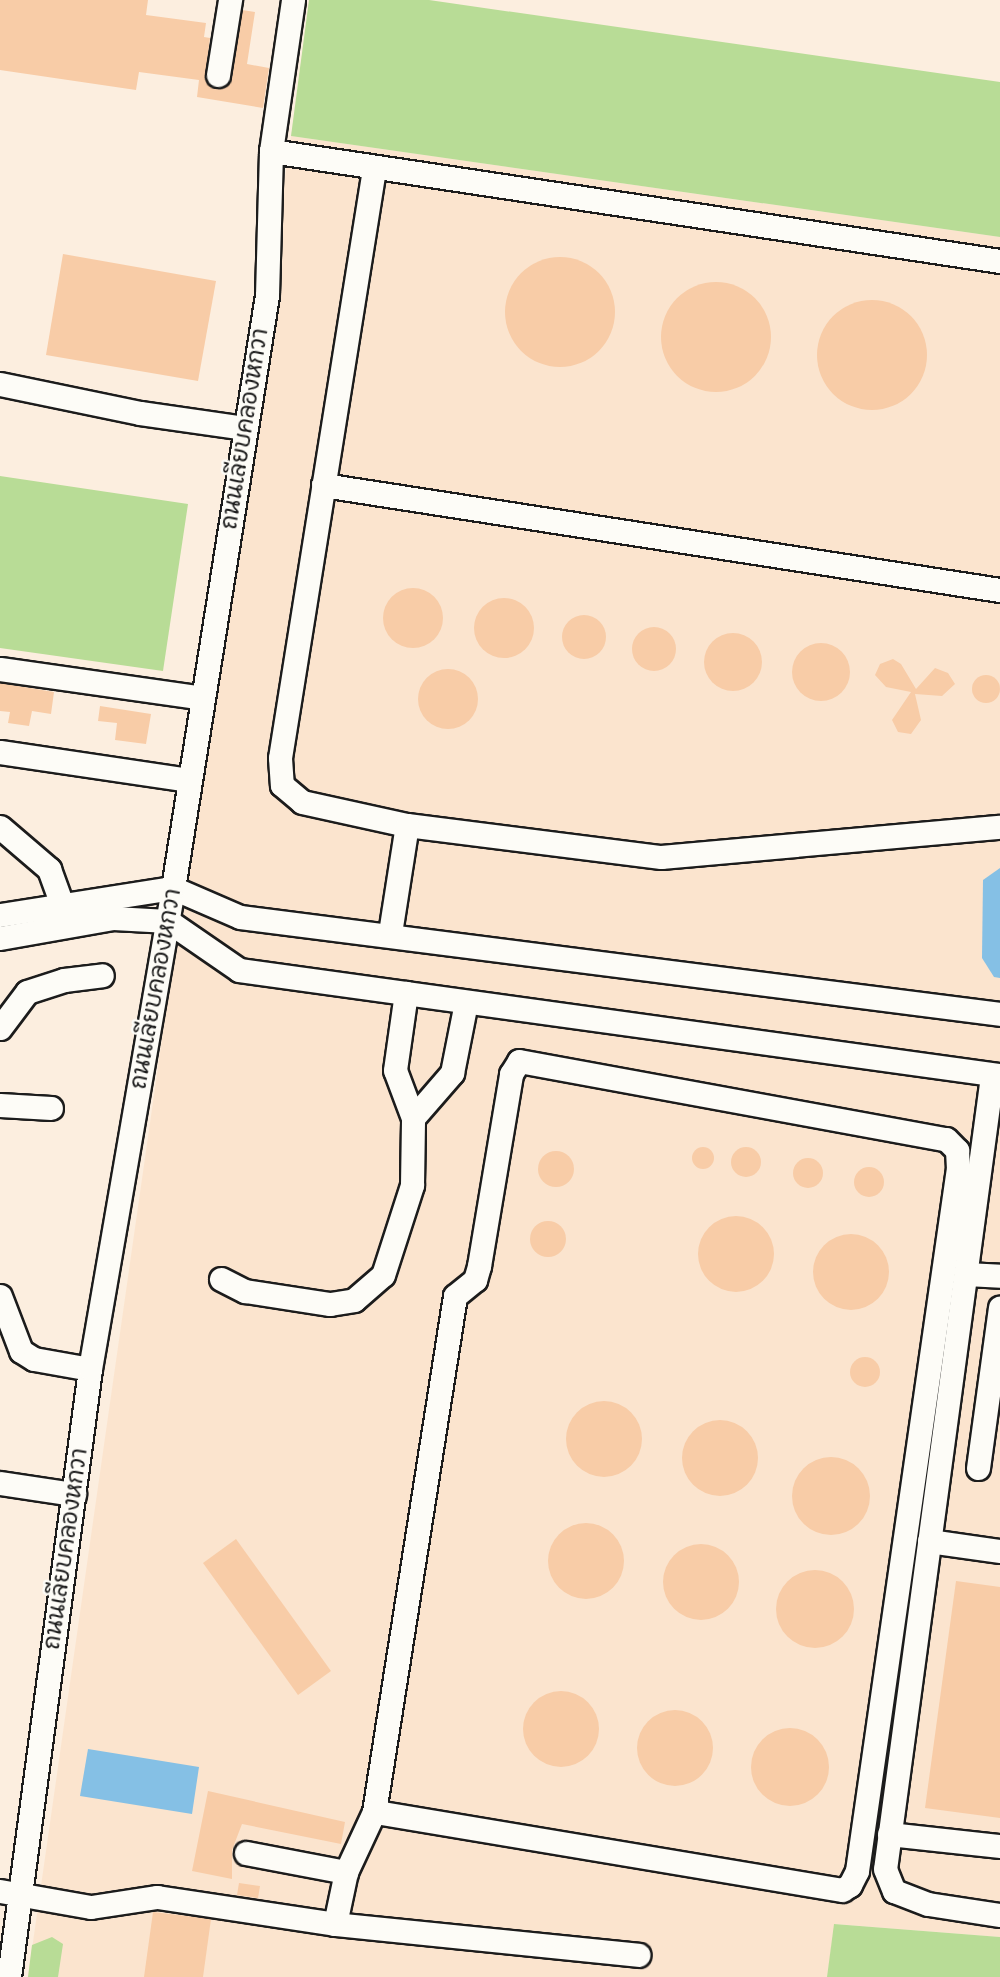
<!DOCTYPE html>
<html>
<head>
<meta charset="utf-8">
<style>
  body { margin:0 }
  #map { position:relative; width:1000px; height:1977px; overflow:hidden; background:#fceedf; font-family:"Comic Neue","Playpen Sans Thai",sans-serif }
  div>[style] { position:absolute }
  .built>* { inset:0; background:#fbe4ce }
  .green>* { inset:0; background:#b8dc96 }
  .water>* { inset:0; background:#85c0e5 }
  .building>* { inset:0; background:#f8cca7 }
  .round { border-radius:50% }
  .roads { filter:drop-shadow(2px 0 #1c1c1c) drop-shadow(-2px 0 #1c1c1c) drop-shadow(0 2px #1c1c1c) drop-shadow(0 -2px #1c1c1c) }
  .minor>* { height:23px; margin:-11.5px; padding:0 11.5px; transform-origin:11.5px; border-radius:11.5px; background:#fdfcf7 }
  span { translate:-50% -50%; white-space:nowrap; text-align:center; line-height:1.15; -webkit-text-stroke:5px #fdfcf7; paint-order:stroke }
  .street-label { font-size:23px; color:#1c1c1c }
</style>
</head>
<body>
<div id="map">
  <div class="built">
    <div style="clip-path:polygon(291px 136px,1000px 237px,1000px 1937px,835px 1924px,827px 1977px,28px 1977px)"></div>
  </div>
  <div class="green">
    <div style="clip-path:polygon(309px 0,429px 0,1000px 82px,1000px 237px,291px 136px)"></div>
    <div style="clip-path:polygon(0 476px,188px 504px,163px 671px,0 648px)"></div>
    <div style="clip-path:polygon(834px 1924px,1000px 1937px,1000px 1977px,827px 1977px)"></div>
    <div style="clip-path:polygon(52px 1937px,63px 1944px,58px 1977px,28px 1977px,32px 1945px)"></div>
  </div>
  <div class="water">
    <div style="clip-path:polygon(1000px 868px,1000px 978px,994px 977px,982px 958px,983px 880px)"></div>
    <div style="clip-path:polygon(88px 1749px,199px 1767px,192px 1814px,80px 1796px)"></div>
  </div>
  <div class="building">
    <div style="clip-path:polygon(0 0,148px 0,146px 15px,206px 23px,204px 37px,210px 38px,205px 79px,216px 89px,232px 78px,242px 10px,255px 12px,247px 64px,269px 68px,263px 108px,197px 97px,199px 80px,139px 72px,136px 90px,0 70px)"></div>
    <div style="clip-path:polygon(63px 254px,216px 281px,198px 381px,46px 355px)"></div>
    <div class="round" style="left:505px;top:257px;width:110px;height:110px"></div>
    <div class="round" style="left:661px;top:282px;width:110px;height:110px"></div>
    <div class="round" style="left:817px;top:300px;width:110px;height:110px"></div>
    <div class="round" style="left:383px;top:588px;width:60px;height:60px"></div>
    <div class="round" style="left:474px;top:598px;width:60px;height:60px"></div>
    <div class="round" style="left:562px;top:615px;width:44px;height:44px"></div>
    <div class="round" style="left:632px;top:627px;width:44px;height:44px"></div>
    <div class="round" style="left:704px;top:633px;width:58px;height:58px"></div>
    <div class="round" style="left:792px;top:643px;width:58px;height:58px"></div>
    <div style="clip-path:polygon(893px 659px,901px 664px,916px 689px,935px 668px,948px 673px,955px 684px,942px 696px,915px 694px,921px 720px,911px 734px,898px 732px,892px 720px,911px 692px,886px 687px,875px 675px,880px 664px)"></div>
    <div class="round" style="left:418px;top:669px;width:60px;height:60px"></div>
    <div class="round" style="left:972px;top:675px;width:28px;height:28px"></div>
    <div style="clip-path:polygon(0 683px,54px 692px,51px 714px,32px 711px,29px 726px,8px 723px,10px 712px,0 711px)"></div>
    <div style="clip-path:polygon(100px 706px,151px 714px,146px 744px,115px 740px,117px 723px,98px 721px)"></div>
    <div class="round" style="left:731px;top:1147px;width:30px;height:30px"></div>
    <div class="round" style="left:692px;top:1147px;width:22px;height:22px"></div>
    <div class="round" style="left:538px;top:1151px;width:36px;height:36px"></div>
    <div class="round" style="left:793px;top:1158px;width:30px;height:30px"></div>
    <div class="round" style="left:854px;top:1167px;width:30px;height:30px"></div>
    <div class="round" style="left:698px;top:1216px;width:76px;height:76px"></div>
    <div class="round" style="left:530px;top:1221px;width:36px;height:36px"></div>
    <div class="round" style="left:813px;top:1234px;width:76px;height:76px"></div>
    <div class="round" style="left:850px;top:1357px;width:30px;height:30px"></div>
    <div class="round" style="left:566px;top:1401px;width:76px;height:76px"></div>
    <div class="round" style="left:682px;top:1420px;width:76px;height:76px"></div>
    <div class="round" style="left:792px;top:1457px;width:78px;height:78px"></div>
    <div class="round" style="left:548px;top:1523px;width:76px;height:76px"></div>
    <div style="clip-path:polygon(236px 1539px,331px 1671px,298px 1695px,203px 1563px)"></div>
    <div class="round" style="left:663px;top:1544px;width:76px;height:76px"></div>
    <div class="round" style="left:776px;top:1570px;width:78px;height:78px"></div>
    <div style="clip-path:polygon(956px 1581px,1000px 1587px,1000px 1818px,925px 1808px)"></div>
    <div class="round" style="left:523px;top:1691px;width:76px;height:76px"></div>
    <div class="round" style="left:637px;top:1710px;width:76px;height:76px"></div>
    <div class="round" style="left:751px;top:1728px;width:78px;height:78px"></div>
    <div style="clip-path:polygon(208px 1791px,345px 1822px,341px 1844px,242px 1824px,232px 1850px,232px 1879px,192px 1871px)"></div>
    <div style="clip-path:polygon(239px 1883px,260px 1886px,258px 1898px,237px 1895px)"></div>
    <div style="clip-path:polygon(153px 1912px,211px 1919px,203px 1977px,144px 1977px)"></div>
  </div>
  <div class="roads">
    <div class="minor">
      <div style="left:218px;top:75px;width:76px;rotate:-80.9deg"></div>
      <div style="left:271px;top:151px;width:737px;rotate:8.58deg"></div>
      <div style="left:374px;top:169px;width:596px;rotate:99.07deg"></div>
      <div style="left:280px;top:758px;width:27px;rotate:86deg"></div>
      <div style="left:282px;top:785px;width:26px;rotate:40deg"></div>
      <div style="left:302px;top:802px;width:107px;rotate:12.4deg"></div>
      <div style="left:407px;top:825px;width:256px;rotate:7.2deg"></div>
      <div style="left:661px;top:857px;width:340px;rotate:-5.1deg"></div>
      <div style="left:0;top:384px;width:143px;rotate:11.7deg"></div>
      <div style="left:140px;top:413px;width:105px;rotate:8.2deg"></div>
      <div style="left:323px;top:485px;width:685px;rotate:8.82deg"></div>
      <div style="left:0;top:669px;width:205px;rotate:8.1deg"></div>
      <div style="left:0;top:752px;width:192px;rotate:8.4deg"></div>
      <div style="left:0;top:827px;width:65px;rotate:40.6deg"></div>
      <div style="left:49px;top:869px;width:38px;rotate:70deg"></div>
      <div style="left:62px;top:905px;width:14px;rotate:94deg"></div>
      <div style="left:0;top:915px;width:175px;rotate:-8.9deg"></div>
      <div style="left:173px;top:888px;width:73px;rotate:23.4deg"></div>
      <div style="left:240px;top:917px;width:766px;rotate:7.27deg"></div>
      <div style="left:390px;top:933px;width:109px;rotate:-81.1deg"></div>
      <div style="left:0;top:938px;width:115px;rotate:-10deg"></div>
      <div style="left:113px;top:918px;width:55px;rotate:3.1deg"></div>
      <div style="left:168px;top:921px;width:86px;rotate:34.6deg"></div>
      <div style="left:239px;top:970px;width:768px;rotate:7.86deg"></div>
      <div style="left:0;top:1028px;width:45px;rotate:-53.1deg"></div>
      <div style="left:27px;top:992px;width:39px;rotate:-18deg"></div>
      <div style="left:64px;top:980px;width:38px;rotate:-7deg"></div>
      <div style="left:992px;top:1076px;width:800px;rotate:97.68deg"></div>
      <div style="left:885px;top:1869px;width:24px;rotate:68deg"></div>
      <div style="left:894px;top:1891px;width:36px;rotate:21deg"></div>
      <div style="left:928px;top:1904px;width:73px;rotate:8.7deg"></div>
      <div style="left:0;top:1105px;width:51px;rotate:3.4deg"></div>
      <div style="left:413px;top:1118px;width:60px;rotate:-49.1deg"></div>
      <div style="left:452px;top:1073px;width:72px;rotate:-78.8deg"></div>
      <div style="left:966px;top:1274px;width:34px;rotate:3deg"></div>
      <div style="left:221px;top:1279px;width:27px;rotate:27deg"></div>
      <div style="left:245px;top:1291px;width:86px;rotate:8.7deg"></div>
      <div style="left:330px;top:1304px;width:24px;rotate:-9deg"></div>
      <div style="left:354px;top:1300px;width:38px;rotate:-41deg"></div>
      <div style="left:383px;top:1275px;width:95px;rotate:-72.1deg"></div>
      <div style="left:412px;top:1185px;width:67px;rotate:-89.1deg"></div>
      <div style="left:413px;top:1118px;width:51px;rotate:-110.6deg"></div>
      <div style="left:395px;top:1070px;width:78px;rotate:-81.9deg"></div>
      <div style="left:0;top:1296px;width:59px;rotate:69.1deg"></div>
      <div style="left:21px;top:1351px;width:15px;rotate:32deg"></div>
      <div style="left:34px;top:1359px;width:57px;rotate:10.1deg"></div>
      <div style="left:978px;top:1468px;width:162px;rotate:-82.2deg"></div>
      <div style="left:0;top:1483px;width:75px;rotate:8.5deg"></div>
      <div style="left:929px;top:1541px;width:72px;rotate:8deg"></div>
      <div style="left:889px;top:1834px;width:112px;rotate:6.2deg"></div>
      <div style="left:246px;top:1853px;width:102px;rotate:10.8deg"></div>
      <div style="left:0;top:1891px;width:92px;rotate:10deg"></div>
      <div style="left:91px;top:1907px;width:67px;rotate:-8.6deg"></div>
      <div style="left:157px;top:1897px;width:180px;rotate:8.6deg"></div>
      <div style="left:335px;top:1924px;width:305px;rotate:5.8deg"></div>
      <div style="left:335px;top:1924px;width:53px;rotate:-78.1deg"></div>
      <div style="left:346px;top:1872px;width:66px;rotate:-65deg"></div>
      <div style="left:374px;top:1812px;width:522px;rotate:-81.08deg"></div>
      <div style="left:455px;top:1296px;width:26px;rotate:-39deg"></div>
      <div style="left:475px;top:1280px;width:15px;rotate:-74deg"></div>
      <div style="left:479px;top:1266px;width:195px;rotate:-80.5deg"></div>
      <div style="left:511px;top:1074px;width:15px;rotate:-58deg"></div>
      <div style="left:519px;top:1061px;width:434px;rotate:10.4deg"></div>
      <div style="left:946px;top:1139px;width:16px;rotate:45deg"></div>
      <div style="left:957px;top:1150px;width:18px;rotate:87deg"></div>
      <div style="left:958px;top:1168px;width:710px;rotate:98.18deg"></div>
      <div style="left:857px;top:1871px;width:16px;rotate:117deg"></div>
      <div style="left:850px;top:1885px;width:9px;rotate:148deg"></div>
      <div style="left:842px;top:1890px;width:474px;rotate:-170.5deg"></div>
      <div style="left:9px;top:1977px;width:613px;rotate:-82.41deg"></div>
      <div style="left:90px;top:1369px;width:488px;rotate:-80.2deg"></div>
      <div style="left:173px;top:888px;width:600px;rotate:-80.99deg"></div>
      <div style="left:267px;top:295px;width:144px;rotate:-88.4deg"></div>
      <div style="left:271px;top:151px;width:153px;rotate:-81.7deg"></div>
    </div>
  </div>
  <div class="street-label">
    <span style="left:245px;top:429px;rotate:-81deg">ถนนเลียบคลองหกวา</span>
    <span style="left:156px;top:989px;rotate:-80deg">ถนนเลียบคลองหกวา</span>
    <span style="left:66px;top:1549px;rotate:-82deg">ถนนเลียบคลองหกวา</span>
  </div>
</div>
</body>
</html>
